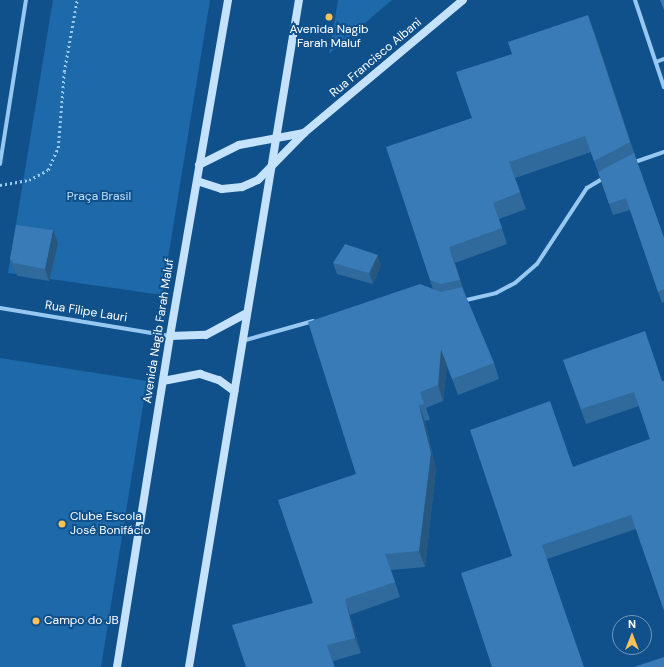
<!DOCTYPE html>
<html>
<head>
<meta charset="utf-8">
<style>
  body { margin:0 }
  #map { position:relative; width:664px; height:667px; overflow:hidden; background:#10518c; font-family:"DM Sans",sans-serif }
  div>[style] { position:absolute }
  .green>* { inset:0; background:#1e69a9 }
  .path>* { height:2.5px; margin-top:-1.25px; transform-origin:0; background:repeating-linear-gradient(90deg,#96c8f2 0 2px,transparent 0 5px) }
  .street>* { height:4px; margin:-2px; padding:0 2px; transform-origin:2px; border-radius:2px; background:#96c8f2 }
  .secondary>* { height:8px; margin:-4px; padding:0 4px; transform-origin:4px; border-radius:4px; background:#c5e2fd }
  .wall>* { inset:0; background:#306a9d }
  .shaded-wall>* { inset:0; background:#27567f }
  .building>* { inset:0; background:#387bb6 }
  .dots>* { width:11px; height:11px; translate:-50% -50%; box-sizing:border-box; border:2px solid #10518c; border-radius:50% }
  span { translate:-50% -50%; white-space:nowrap; text-align:center; line-height:1.15; -webkit-text-stroke:4px #10518c; paint-order:stroke }
  .poi-label { font-size:12px; color:#fff }
  .left { translate:0 -50%; text-align:left }
  .street-label { font-size:12px; color:#fff }
  .park-label { font-size:12px; color:#bde0fd }
  .north { position:absolute; left:612px; top:615px; width:40px; height:40px; box-sizing:border-box; background:#10518c; border:1px solid #7097ba; border-radius:50%; rotate:0deg; font-size:11px; font-weight:700; line-height:16px; text-align:center; color:#fff }
  .north::after { content:''; display:block; margin:auto; width:14px; height:18px; background:#ffc057; clip-path:polygon(50% 0,100% 100%,50% 72%,0 100%) }
</style>
</head>
<body>
<div id="map">
  <div class="green">
    <div style="clip-path:polygon(53px 0,210px 0,162px 295px,8px 273px)"></div>
    <div style="clip-path:polygon(338px 0,392px 0,329px 54px)"></div>
    <div style="clip-path:polygon(0 358px,147px 381px,101px 667px,0 667px)"></div>
  </div>
  <div class="path">
    <div style="left:0;top:185px;width:29px;rotate:-10deg"></div>
    <div style="left:29px;top:180px;width:21px;rotate:-28deg"></div>
    <div style="left:48px;top:170px;width:24px;rotate:-66deg"></div>
    <div style="left:58px;top:148px;width:76px;rotate:-85.5deg"></div>
    <div style="left:64px;top:72px;width:73px;rotate:-79.8deg"></div>
  </div>
  <div class="street">
    <div style="left:635px;top:0;width:92px;rotate:71.6deg"></div>
    <div style="left:656px;top:62px;width:9px;rotate:-21deg"></div>
    <div style="left:632px;top:163px;width:34px;rotate:-19deg"></div>
    <div style="left:0;top:164px;width:166px;rotate:-81deg"></div>
    <div style="left:462px;top:301px;width:35px;rotate:-13deg"></div>
    <div style="left:496px;top:293px;width:21px;rotate:-28deg"></div>
    <div style="left:515px;top:283px;width:29px;rotate:-41deg"></div>
    <div style="left:537px;top:264px;width:91px;rotate:-56.7deg"></div>
    <div style="left:587px;top:188px;width:21px;rotate:-31deg"></div>
    <div style="left:0;top:308px;width:172px;rotate:9.4deg"></div>
    <div style="left:242px;top:341px;width:74px;rotate:-15.7deg"></div>
  </div>
  <div class="secondary">
    <div style="left:199px;top:165px;width:45px;rotate:-26.6deg"></div>
    <div style="left:239px;top:145px;width:66px;rotate:-10.5deg"></div>
    <div style="left:197px;top:181px;width:26px;rotate:18deg"></div>
    <div style="left:222px;top:189px;width:20px;rotate:-6deg"></div>
    <div style="left:242px;top:187px;width:17px;rotate:-24deg"></div>
    <div style="left:258px;top:180px;width:66px;rotate:-45.6deg"></div>
    <div style="left:304px;top:133px;width:207px;rotate:-39.9deg"></div>
    <div style="left:170px;top:336px;width:36px;rotate:-2deg"></div>
    <div style="left:206px;top:335px;width:44px;rotate:-28.3deg"></div>
    <div style="left:163px;top:381px;width:38px;rotate:-11deg"></div>
    <div style="left:200px;top:374px;width:20px;rotate:18deg"></div>
    <div style="left:219px;top:380px;width:19px;rotate:36deg"></div>
    <div style="left:117px;top:667px;width:335px;rotate:-80.9deg"></div>
    <div style="left:170px;top:336px;width:341px;rotate:-80.2deg"></div>
    <div style="left:189px;top:667px;width:676px;rotate:-80.64deg"></div>
  </div>
  <div class="wall">
    <div style="clip-path:polygon(594px 31px,636px 158px,664px 238px,664px 302px,662px 303px,630px 210px,613px 215px,591px 152px,515px 178px,526px 209px,499px 219px,507px 244px,455px 263px,464px 292px,494px 363px,499px 379px,458px 395px,447px 365px,443px 401px,426px 408px,430px 420px,425px 421px,436px 469px,425px 567px,391px 570px,400px 597px,350px 615px,361px 653px,333px 661px,335px 667px,246px 667px,313px 603px,356px 474px,433px 289px,430px 280px,472px 118px)"></div>
    <div style="clip-path:polygon(53px 230px,58px 243px,49px 281px,18px 276px,15px 272px,10px 259px)"></div>
    <div style="clip-path:polygon(333px 263px,381px 265px,373px 284px,337px 274px)"></div>
    <div style="clip-path:polygon(563px 360px,662px 381px,636px 529px,547px 559px,512px 556px,573px 467px,650px 439px,639px 406px,586px 424px)"></div>
  </div>
  <div class="shaded-wall">
    <div style="clip-path:polygon(588px 15px,594px 31px,636px 158px,630px 142px)"></div>
    <div style="clip-path:polygon(53px 230px,58px 243px,49px 281px,45px 269px)"></div>
    <div style="clip-path:polygon(449px 247px,455px 263px,466px 296px,460px 280px)"></div>
    <div style="clip-path:polygon(378px 255px,381px 265px,373px 284px,369px 273px)"></div>
    <div style="clip-path:polygon(441px 349px,447px 364px,443px 401px,438px 385px)"></div>
    <div style="clip-path:polygon(419px 405px,425px 421px,436px 469px,425px 567px,419px 551px)"></div>
    <div style="clip-path:polygon(345px 599px,350px 615px,361px 653px,355px 638px)"></div>
  </div>
  <div class="building">
    <div style="clip-path:polygon(660px 0,664px 0,664px 10px)"></div>
    <div style="clip-path:polygon(588px 15px,630px 142px,594px 161px,585px 136px,509px 162px,520px 192px,493px 203px,502px 228px,449px 247px,460px 280px,440px 284px,430px 280px,386px 147px,472px 118px,456px 72px,512px 54px,508px 42px)"></div>
    <div style="clip-path:polygon(634px 153px,664px 238px,664px 289px,658px 292px,626px 198px,609px 204px,598px 172px)"></div>
    <div style="clip-path:polygon(16px 225px,53px 230px,45px 269px,14px 263px,10px 259px)"></div>
    <div style="clip-path:polygon(345px 244px,378px 255px,369px 273px,333px 263px)"></div>
    <div style="clip-path:polygon(420px 284px,441px 292px,462px 287px,494px 363px,452px 379px,441px 349px,438px 385px,420px 392px,424px 404px,419px 405px,431px 453px,419px 551px,385px 554px,395px 582px,345px 599px,355px 638px,327px 645px,334px 667px,246px 667px,232px 625px,313px 603px,278px 500px,356px 474px,308px 322px)"></div>
    <div style="clip-path:polygon(645px 331px,662px 381px,664px 381px,664px 611px,631px 515px,542px 545px,584px 667px,492px 667px,461px 573px,512px 556px,470px 430px,550px 401px,573px 467px,650px 439px,634px 392px,581px 409px,563px 360px)"></div>
    <div style="clip-path:polygon(664px 657px,664px 667px,634px 667px)"></div>
  </div>
  <div class="dots">
    <div style="left:329px;top:17px;background:#ffc057"></div>
    <div style="left:62px;top:524px;background:#ffc057"></div>
    <div style="left:36px;top:621px;background:#ffc057"></div>
  </div>
  <div class="poi-label">
    <span style="left:329px;top:37px">Avenida Nagib<br>Farah Maluf</span>
    <span class="left" style="left:70px;top:524px">Clube Escola<br>José Bonifácio</span>
    <span class="left" style="left:44px;top:621px">Campo do JB</span>
  </div>
  <div class="street-label">
    <span style="left:376px;top:58px;rotate:-40deg">Rua Francisco Albani</span>
    <span style="left:86px;top:312px;rotate:9deg">Rua Filipe Lauri</span>
    <span style="left:159px;top:331px;rotate:-81deg">Avenida Nagib Farah Maluf</span>
  </div>
  <div class="park-label">
    <span style="left:99px;top:197px">Praça Brasil</span>
  </div>
  <div class="north">N</div>
</div>
</body>
</html>
